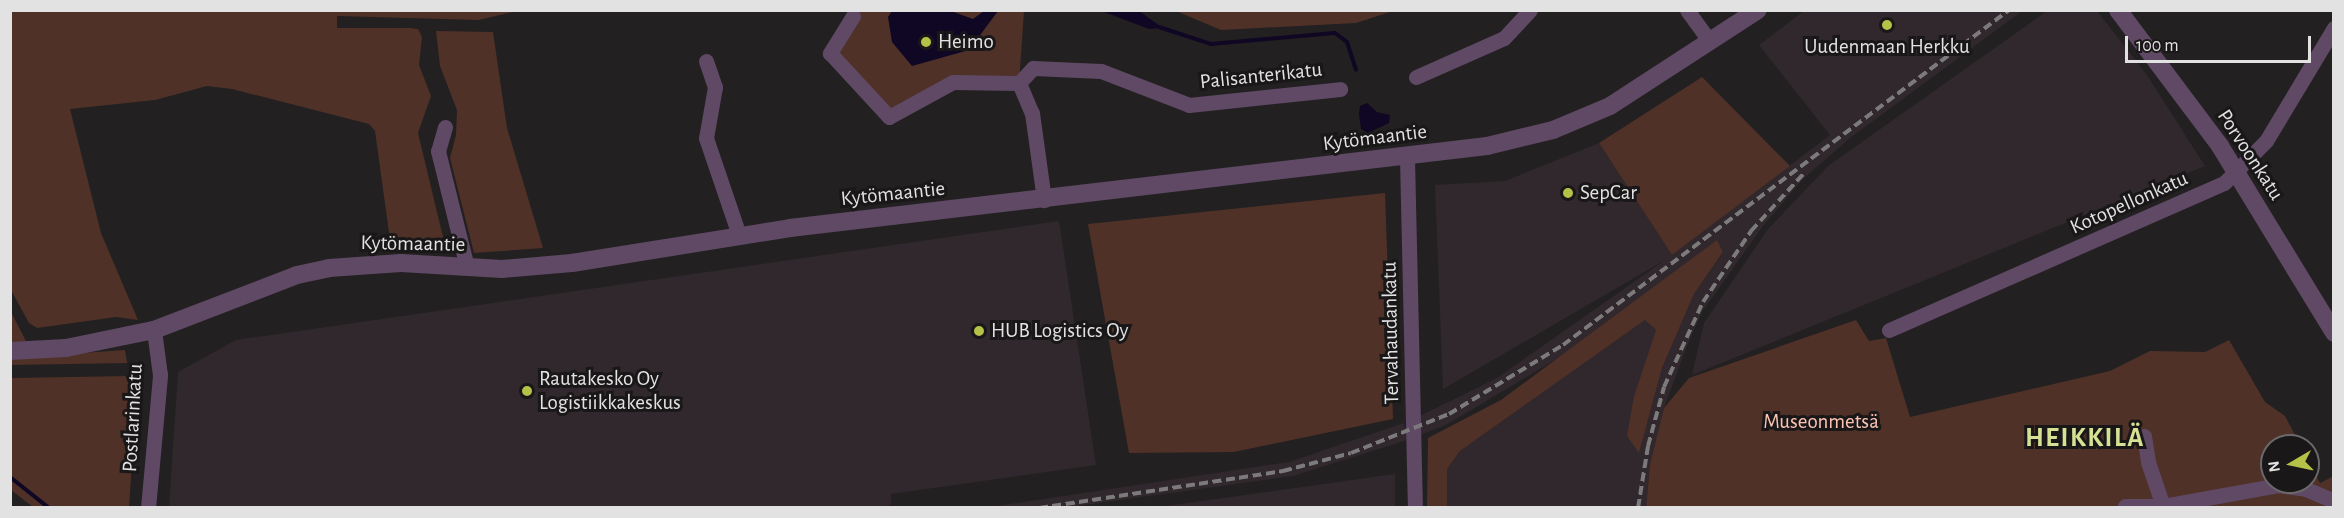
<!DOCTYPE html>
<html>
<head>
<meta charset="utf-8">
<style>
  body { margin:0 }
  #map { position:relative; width:2344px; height:518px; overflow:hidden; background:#232021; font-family:"Alegreya Sans",sans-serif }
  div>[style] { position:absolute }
  .built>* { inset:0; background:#30282c }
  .green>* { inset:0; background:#4f3128 }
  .water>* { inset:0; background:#0f0723 }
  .stream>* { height:4px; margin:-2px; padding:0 2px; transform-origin:2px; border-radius:2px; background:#0f0723 }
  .minor>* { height:15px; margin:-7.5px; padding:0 7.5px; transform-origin:7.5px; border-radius:7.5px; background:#5f4965 }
  .tertiary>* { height:18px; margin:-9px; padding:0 9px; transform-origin:9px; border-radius:9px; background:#5f4965 }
  .rail>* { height:4px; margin-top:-2px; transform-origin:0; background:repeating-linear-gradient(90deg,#7c7a7b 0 9px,transparent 0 13.5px) }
  .dots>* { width:16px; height:16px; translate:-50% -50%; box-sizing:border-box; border:3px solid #191718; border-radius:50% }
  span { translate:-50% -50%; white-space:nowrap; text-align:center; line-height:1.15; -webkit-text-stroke:6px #191718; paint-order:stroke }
  .poi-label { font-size:21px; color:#e3e2e2 }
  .left { translate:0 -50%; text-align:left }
  .street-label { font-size:21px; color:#e3e2e2 }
  .park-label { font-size:21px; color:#fdc4b4 }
  .district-label { font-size:27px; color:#d7e193; font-weight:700; letter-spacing:1.5px }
  .frame { position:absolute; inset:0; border:12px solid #e3e2e2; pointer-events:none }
  .north { position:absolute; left:2260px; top:434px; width:60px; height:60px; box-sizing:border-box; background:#191718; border:2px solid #6a6869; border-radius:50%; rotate:261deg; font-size:16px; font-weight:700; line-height:24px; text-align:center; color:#e3e2e2 }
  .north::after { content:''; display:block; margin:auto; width:21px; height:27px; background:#b6c148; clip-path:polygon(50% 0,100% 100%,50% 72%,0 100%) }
  .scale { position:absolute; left:2125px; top:36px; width:186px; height:27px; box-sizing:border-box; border:3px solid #e3e2e2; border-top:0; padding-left:8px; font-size:18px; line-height:21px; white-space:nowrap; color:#e3e2e2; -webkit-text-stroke:4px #191718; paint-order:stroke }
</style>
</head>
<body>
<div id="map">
  <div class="built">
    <div style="clip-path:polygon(1804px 11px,2022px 11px,1850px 138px,1802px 180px,1763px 226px,1702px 312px,1687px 346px,1664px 408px,1650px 464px,1646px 507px,1447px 507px,1447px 469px,1460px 451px,1645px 320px,1656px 330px,1634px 396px,1639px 452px,1662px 368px,1694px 294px,1723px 253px,1717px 240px,1575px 348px,1446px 425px,1404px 441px,1293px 476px,1069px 507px,984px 508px,1289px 462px,1404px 423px,1405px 428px,1419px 423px,1418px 417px,1497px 378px,1665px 260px,1443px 389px,1435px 185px,1505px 181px,1599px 143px,1672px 255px,1830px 135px,1759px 45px)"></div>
    <div style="clip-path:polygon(2047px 11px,2097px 11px,2147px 75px,2205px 166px,1692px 375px,1704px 323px,1768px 229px,1828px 166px)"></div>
    <div style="clip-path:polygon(1059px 221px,1096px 465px,891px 494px,891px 505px,873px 508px,169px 507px,178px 372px,236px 340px)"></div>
    <div style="clip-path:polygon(1395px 474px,1395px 507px,1158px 507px)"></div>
  </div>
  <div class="green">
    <div style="clip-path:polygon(11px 10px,516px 10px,516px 11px,479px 20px,337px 16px,337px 28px,410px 28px,418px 29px,422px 37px,419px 65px,431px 96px,418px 133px,443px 237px,438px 252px,391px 247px,375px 131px,369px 124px,232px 89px,207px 86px,155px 100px,70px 109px,101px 233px,138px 320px,116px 317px,37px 328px,29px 323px,11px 290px)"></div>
    <div style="clip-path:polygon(860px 11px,1024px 11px,1019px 83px,953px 82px,889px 117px,830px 53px)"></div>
    <div style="clip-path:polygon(1176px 11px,1393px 11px,1356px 23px,1221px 30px)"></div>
    <div style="clip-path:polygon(436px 31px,493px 32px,507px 128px,543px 248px,474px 253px,450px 158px,456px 135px,457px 110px,440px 66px)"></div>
    <div style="clip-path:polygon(1702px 77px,1790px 166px,1672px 255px,1599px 143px)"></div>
    <div style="clip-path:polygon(1385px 193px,1393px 419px,1234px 452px,1129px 453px,1088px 224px)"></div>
    <div style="clip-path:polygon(1717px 240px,1723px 252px,1694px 294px,1662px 368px,1639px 453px,1627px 436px,1634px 396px,1656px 330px,1645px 320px,1460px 451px,1447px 469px,1447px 507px,1427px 507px,1428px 438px,1501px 400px)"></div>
    <div style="clip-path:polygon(11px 312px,26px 341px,11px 343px)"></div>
    <div style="clip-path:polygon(1856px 320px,1869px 341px,1886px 338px,1910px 417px,2110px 371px,2150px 351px,2205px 352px,2229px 340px,2265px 402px,2285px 416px,2301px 446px,2272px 446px,2272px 482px,2308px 482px,2308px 460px,2320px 483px,2334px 476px,2333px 508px,1646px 508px,1650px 464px,1664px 408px,1689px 378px)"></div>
    <div style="clip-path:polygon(125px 350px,127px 363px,11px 365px,10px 358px)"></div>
    <div style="clip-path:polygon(132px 376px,137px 388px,129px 507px,33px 507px,11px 490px,11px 378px)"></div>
  </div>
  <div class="water">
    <div style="clip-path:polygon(948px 10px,973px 19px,984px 11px,998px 11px,969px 50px,912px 66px,892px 42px,888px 17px,892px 11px)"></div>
    <div style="clip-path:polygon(1099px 10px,1139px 11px,1163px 28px,1149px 29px)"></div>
    <div style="clip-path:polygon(1367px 103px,1377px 112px,1390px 115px,1389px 123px,1368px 133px,1361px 129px,1359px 114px,1360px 106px)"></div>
  </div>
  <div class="stream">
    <div style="left:1159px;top:27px;width:55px;rotate:18.1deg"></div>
    <div style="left:1211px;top:44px;width:124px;rotate:-5.1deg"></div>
    <div style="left:1335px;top:33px;width:15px;rotate:37deg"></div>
    <div style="left:1347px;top:42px;width:29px;rotate:72deg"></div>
    <div style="left:10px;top:477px;width:50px;rotate:38.5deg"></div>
  </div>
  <div class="minor">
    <div style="left:1687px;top:10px;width:39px;rotate:54deg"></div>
    <div style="left:853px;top:16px;width:44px;rotate:121.9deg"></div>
    <div style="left:830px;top:53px;width:87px;rotate:47.3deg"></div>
    <div style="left:889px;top:117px;width:73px;rotate:-28.7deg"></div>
    <div style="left:953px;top:82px;width:66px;rotate:0.9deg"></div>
    <div style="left:1019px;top:83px;width:33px;rotate:67deg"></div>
    <div style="left:1032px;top:113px;width:88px;rotate:82.1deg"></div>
    <div style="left:706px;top:61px;width:28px;rotate:71deg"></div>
    <div style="left:715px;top:87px;width:52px;rotate:100deg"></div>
    <div style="left:706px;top:138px;width:102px;rotate:71.2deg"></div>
    <div style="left:1416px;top:77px;width:96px;rotate:-23.9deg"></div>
    <div style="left:1504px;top:38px;width:38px;rotate:-47deg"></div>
    <div style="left:1019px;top:83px;width:21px;rotate:-47deg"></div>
    <div style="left:1033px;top:68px;width:68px;rotate:2.5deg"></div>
    <div style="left:1101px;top:71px;width:94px;rotate:21.1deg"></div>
    <div style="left:1189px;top:105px;width:152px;rotate:-6deg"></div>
    <div style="left:445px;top:127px;width:25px;rotate:106deg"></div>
    <div style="left:438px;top:151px;width:120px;rotate:76deg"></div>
    <div style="left:1407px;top:158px;width:350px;rotate:88.7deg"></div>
    <div style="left:1889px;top:330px;width:366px;rotate:-23.7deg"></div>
    <div style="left:2224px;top:183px;width:59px;rotate:-45deg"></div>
    <div style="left:2266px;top:141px;width:132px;rotate:-59deg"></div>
    <div style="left:2144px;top:436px;width:26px;rotate:81deg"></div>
    <div style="left:2148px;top:462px;width:46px;rotate:71.2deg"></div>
    <div style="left:2163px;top:506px;width:117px;rotate:-10.3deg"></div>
    <div style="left:2278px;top:485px;width:28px;rotate:8deg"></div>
    <div style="left:2306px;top:489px;width:30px;rotate:23deg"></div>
    <div style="left:2125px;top:506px;width:38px"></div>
    <div style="left:148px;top:508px;width:134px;rotate:-84.8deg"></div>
    <div style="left:160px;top:375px;width:45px;rotate:-97.6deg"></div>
  </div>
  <div class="tertiary">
    <div style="left:2118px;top:10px;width:170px;rotate:53.1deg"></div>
    <div style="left:2220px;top:146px;width:219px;rotate:58.6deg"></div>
    <div style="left:10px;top:351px;width:56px;rotate:-3.1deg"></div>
    <div style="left:66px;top:348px;width:90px;rotate:-11.6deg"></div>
    <div style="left:154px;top:330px;width:153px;rotate:-21deg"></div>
    <div style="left:297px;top:275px;width:33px;rotate:-12deg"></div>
    <div style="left:329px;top:268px;width:72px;rotate:-4deg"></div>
    <div style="left:401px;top:263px;width:101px;rotate:3.4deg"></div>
    <div style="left:502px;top:269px;width:70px;rotate:-4.9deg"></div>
    <div style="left:572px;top:263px;width:221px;rotate:-9.1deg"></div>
    <div style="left:790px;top:228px;width:702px;rotate:-6.71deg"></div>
    <div style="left:1487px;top:146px;width:68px;rotate:-13.6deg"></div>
    <div style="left:1553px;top:130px;width:62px;rotate:-22.8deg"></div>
    <div style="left:1610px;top:106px;width:176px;rotate:-33deg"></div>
  </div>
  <div class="rail">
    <div style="left:1039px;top:508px;width:247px;rotate:-8.6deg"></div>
    <div style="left:1283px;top:471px;width:70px;rotate:-14.8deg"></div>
    <div style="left:1351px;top:453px;width:105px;rotate:-21.7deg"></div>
    <div style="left:1449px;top:414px;width:133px;rotate:-31.2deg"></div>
    <div style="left:1563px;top:345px;width:558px;rotate:-36.91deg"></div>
    <div style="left:1638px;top:508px;width:63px;rotate:-80.8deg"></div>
    <div style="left:1648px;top:446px;width:61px;rotate:-74.8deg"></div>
    <div style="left:1664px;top:387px;width:94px;rotate:-65.4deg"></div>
    <div style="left:1703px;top:302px;width:86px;rotate:-55.9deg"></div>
    <div style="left:1751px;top:231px;width:81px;rotate:-47.5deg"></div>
  </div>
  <div class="dots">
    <div style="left:1887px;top:25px;background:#b6c148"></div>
    <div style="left:926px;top:42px;background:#b6c148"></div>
    <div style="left:1568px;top:193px;background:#b6c148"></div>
    <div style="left:979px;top:331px;background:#b6c148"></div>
    <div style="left:527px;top:391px;background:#b6c148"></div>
  </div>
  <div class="poi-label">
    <span class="left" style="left:938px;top:42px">Heimo</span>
    <span style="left:1887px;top:47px">Uudenmaan Herkku</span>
    <span class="left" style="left:1580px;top:193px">SepCar</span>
    <span class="left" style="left:991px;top:331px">HUB Logistics Oy</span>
    <span class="left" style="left:539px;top:391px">Rautakesko Oy<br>Logistiikkakeskus</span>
  </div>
  <div class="street-label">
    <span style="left:1261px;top:76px;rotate:-6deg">Palisanterikatu</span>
    <span style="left:1375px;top:138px;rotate:-7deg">Kytömaantie</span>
    <span style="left:2250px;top:155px;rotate:57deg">Porvoonkatu</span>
    <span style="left:893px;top:194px;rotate:-6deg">Kytömaantie</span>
    <span style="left:2129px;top:203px;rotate:-24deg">Kotopellonkatu</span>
    <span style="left:413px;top:244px;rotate:1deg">Kytömaantie</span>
    <span style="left:1391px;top:333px;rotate:-91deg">Tervahaudankatu</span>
    <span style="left:133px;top:418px;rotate:-87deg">Postlarinkatu</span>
  </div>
  <div class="park-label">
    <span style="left:1821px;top:422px">Museonmetsä</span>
  </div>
  <div class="district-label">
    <span style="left:2085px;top:438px">HEIKKILÄ</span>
  </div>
  <div class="frame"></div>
  <div class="north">N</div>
  <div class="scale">100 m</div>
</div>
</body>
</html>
